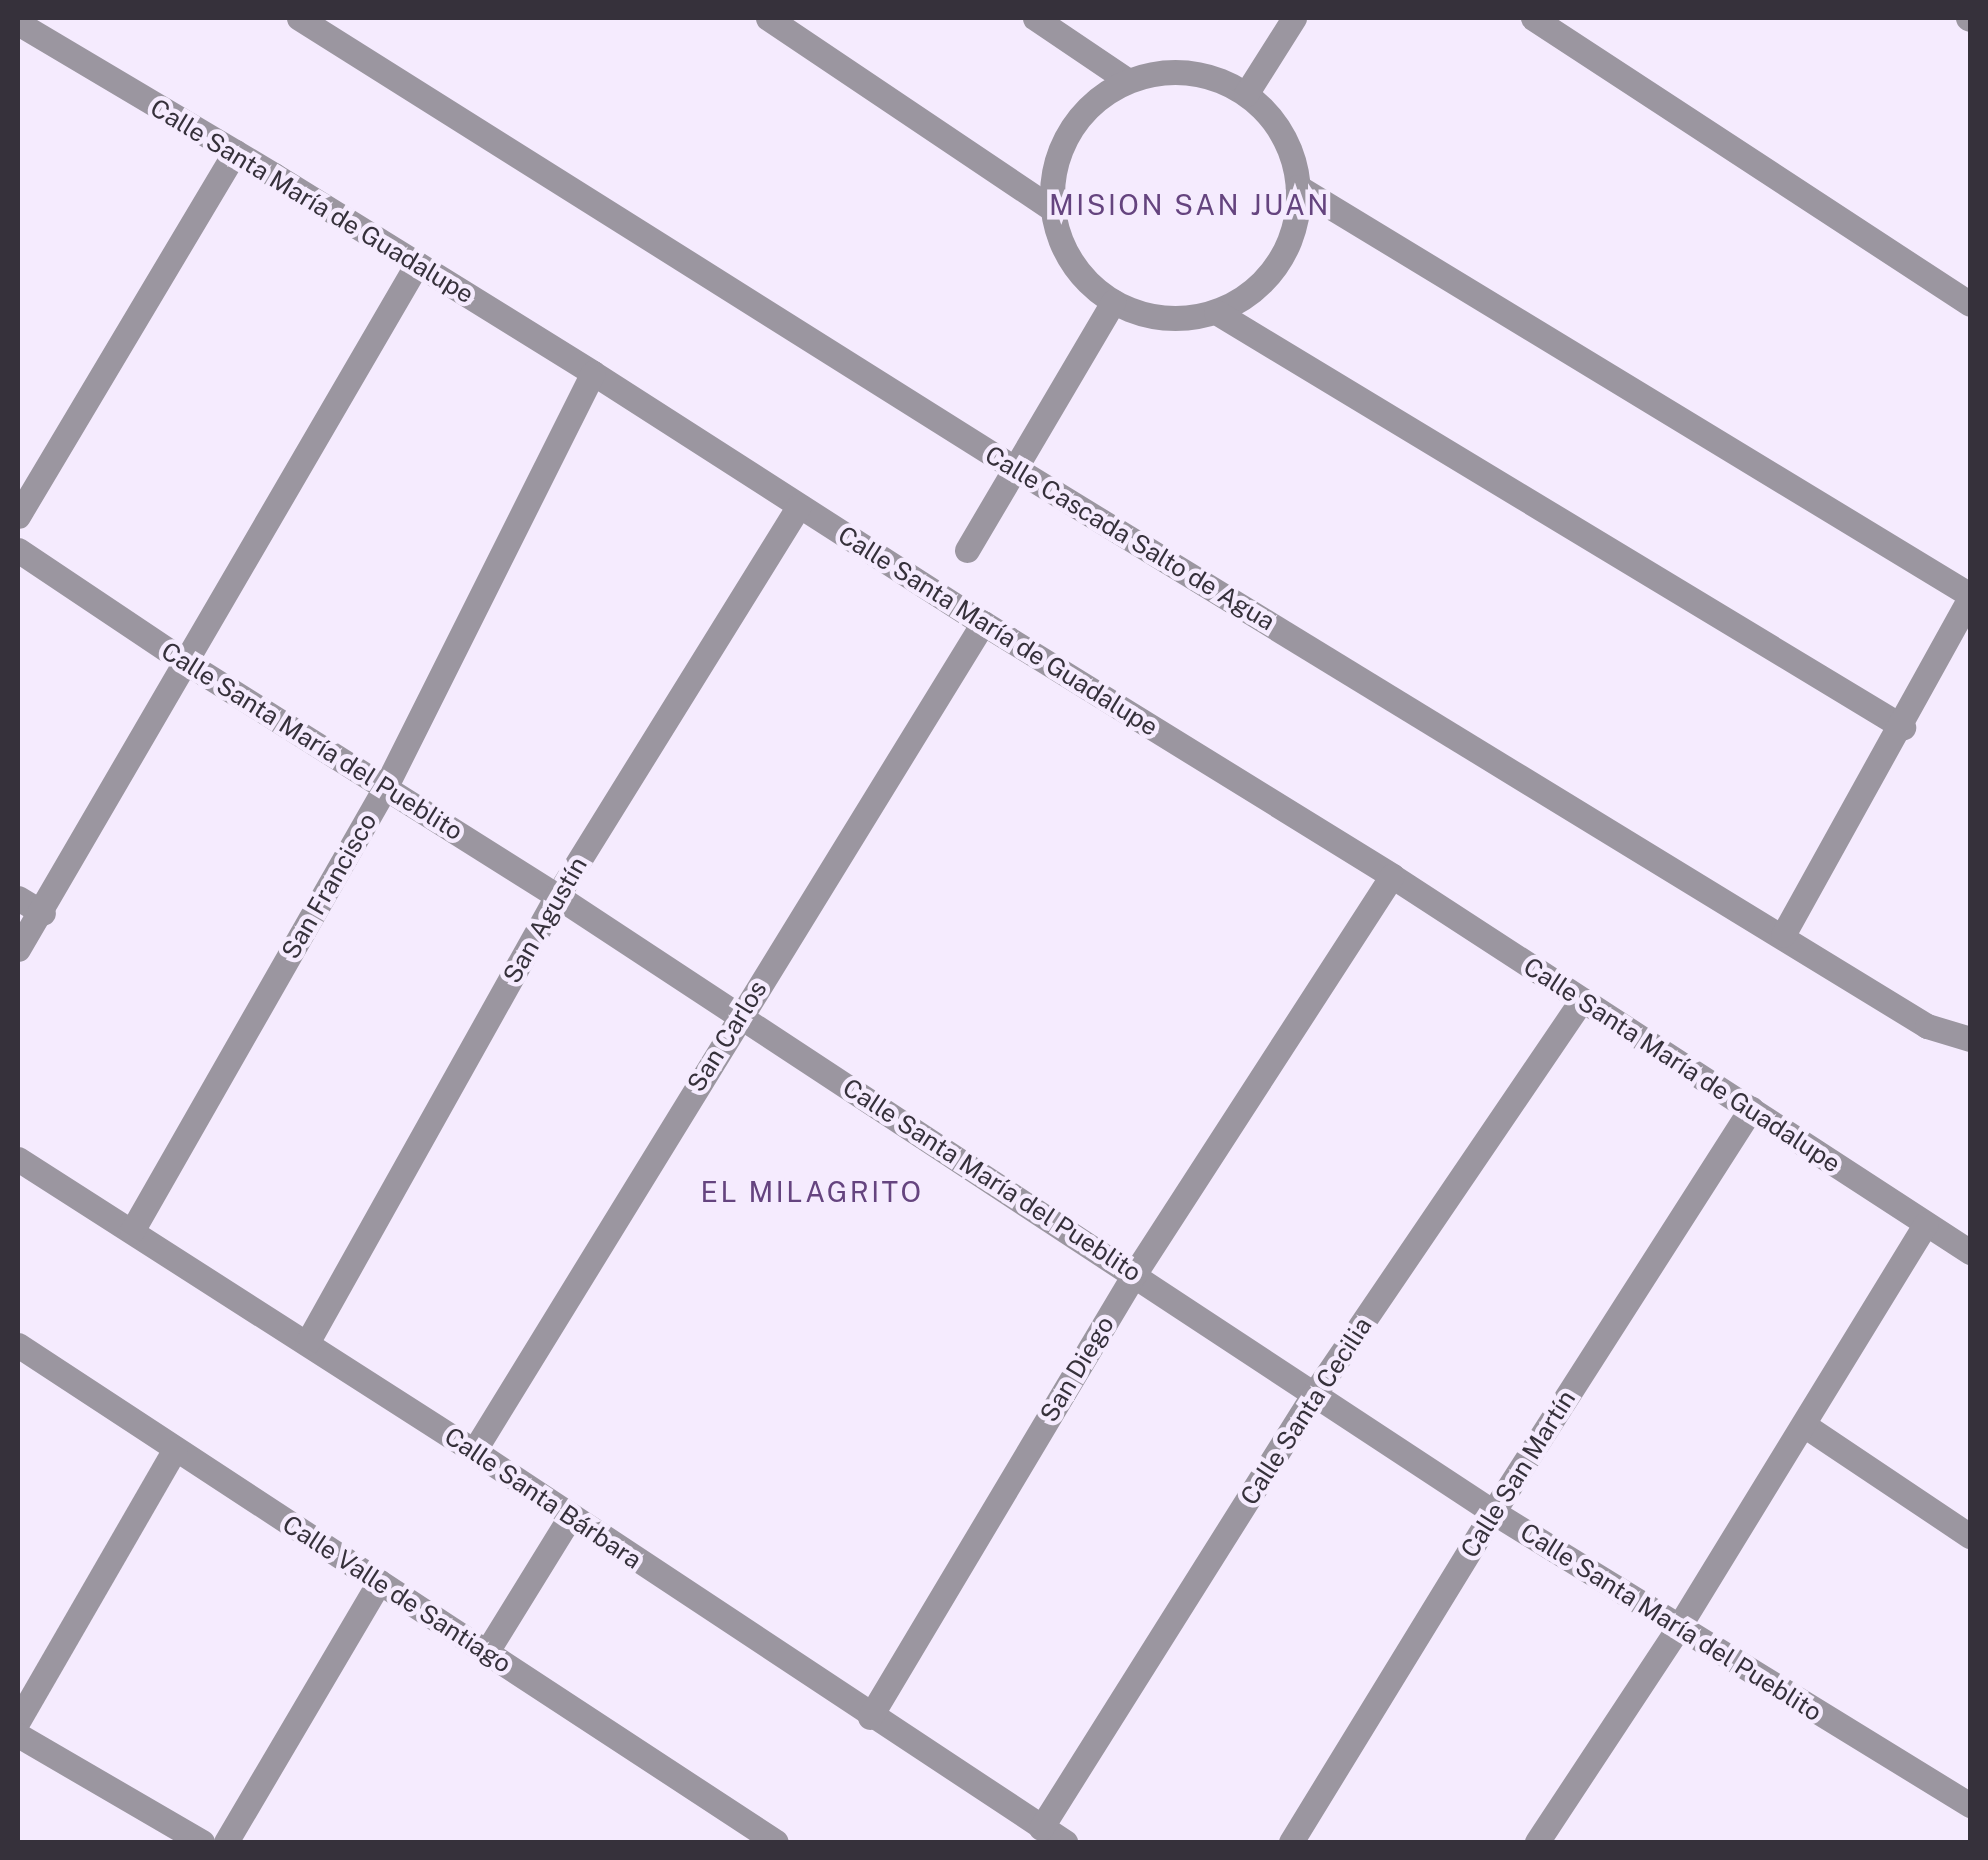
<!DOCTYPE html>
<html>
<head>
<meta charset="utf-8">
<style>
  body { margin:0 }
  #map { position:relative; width:1988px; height:1860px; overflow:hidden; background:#f5ebfe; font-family:"Public Sans",sans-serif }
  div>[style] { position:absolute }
  .minor>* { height:25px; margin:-12.5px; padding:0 12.5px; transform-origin:12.5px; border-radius:12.5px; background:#9b96a0 }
  .minor>.ring { margin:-12.5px; padding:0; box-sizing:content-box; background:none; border:25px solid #9b96a0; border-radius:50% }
  span { translate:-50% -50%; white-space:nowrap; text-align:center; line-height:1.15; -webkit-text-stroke:9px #f5ebfe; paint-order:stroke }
  .street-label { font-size:25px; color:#36313b }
  .neighbourhood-label { font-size:28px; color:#65447f; letter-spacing:2.5px }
  .frame { position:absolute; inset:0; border:20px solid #36313b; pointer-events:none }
</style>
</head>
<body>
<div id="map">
  <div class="minor">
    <div style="left:299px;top:18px;width:847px;rotate:32.17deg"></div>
    <div style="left:1016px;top:469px;width:1068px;rotate:31.44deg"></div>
    <div style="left:1927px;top:1026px;width:45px;rotate:16.8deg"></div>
    <div style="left:768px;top:18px;width:341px;rotate:33.9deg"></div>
    <div style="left:1035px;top:18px;width:111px;rotate:34deg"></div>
    <div style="left:1533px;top:18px;width:522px;rotate:33.2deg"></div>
    <div style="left:1968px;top:18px;width:2px;rotate:27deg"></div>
    <div style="left:18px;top:23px;width:298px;rotate:30.7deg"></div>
    <div style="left:274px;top:175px;width:375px;rotate:31.8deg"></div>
    <div style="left:593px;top:373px;width:463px;rotate:32.7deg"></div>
    <div style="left:983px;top:623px;width:481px;rotate:31.7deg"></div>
    <div style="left:1392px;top:876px;width:690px;rotate:33.04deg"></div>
    <div class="ring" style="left:1052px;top:72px;width:221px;height:221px"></div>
    <div style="left:1246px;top:94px;width:90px;rotate:-57.7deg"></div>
    <div style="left:1298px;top:187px;width:786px;rotate:31.26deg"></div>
    <div style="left:1216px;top:312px;width:803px;rotate:31.14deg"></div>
    <div style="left:18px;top:516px;width:424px;rotate:-59.2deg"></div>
    <div style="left:18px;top:550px;width:200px;rotate:33.8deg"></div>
    <div style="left:184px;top:661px;width:441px;rotate:32.2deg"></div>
    <div style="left:557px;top:896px;width:1121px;rotate:33.35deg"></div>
    <div style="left:1493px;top:1512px;width:560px;rotate:31.56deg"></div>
    <div style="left:967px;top:550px;width:288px;rotate:-59.5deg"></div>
    <div style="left:18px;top:898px;width:29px;rotate:31deg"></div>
    <div style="left:1783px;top:935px;width:385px;rotate:-61deg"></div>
    <div style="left:18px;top:949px;width:793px;rotate:-59.78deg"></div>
    <div style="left:18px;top:1159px;width:541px;rotate:32.63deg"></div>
    <div style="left:474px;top:1451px;width:709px;rotate:33.49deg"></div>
    <div style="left:132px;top:1231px;width:512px;rotate:-60.28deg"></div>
    <div style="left:386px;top:786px;width:462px;rotate:-63.4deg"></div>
    <div style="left:307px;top:1343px;width:512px;rotate:-60.78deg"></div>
    <div style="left:557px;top:896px;width:459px;rotate:-58.2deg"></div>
    <div style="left:18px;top:1345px;width:906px;rotate:33.25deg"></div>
    <div style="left:1804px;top:1425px;width:200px;rotate:33.8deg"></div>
    <div style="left:474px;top:1451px;width:972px;rotate:-58.42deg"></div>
    <div style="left:486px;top:1653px;width:160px;rotate:-58.3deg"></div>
    <div style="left:870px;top:1717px;width:517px;rotate:-59.17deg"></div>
    <div style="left:1135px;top:1273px;width:473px;rotate:-57.1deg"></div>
    <div style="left:18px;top:1721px;width:314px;rotate:-60deg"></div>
    <div style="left:18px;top:1735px;width:213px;rotate:30.2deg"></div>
    <div style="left:1041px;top:1828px;width:513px;rotate:-57.83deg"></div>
    <div style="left:1314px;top:1394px;width:475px;rotate:-55.8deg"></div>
    <div style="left:226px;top:1842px;width:302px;rotate:-59.5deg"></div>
    <div style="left:1291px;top:1842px;width:387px;rotate:-58.5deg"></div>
    <div style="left:1493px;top:1512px;width:479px;rotate:-57.4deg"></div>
    <div style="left:1537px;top:1842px;width:256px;rotate:-56.6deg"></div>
    <div style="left:1678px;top:1628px;width:474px;rotate:-58.5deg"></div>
  </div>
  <div class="street-label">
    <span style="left:312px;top:201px;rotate:31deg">Calle Santa María de Guadalupe</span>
    <span style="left:1130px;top:538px;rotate:31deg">Calle Cascada Salto de Agua</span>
    <span style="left:998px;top:631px;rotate:32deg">Calle Santa María de Guadalupe</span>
    <span style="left:312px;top:741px;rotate:32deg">Calle Santa María del Pueblito</span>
    <span style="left:329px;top:886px;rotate:-60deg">San Francisco</span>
    <span style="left:545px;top:920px;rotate:-60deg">San Agustín</span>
    <span style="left:727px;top:1036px;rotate:-58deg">San Carlos</span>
    <span style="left:1682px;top:1065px;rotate:33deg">Calle Santa María de Guadalupe</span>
    <span style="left:992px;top:1180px;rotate:33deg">Calle Santa María del Pueblito</span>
    <span style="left:1077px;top:1369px;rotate:-59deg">San Diego</span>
    <span style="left:1306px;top:1411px;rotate:-57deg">Calle Santa Cecilia</span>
    <span style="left:1518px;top:1474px;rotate:-58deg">Calle San Martín</span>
    <span style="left:543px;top:1498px;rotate:34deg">Calle Santa Bárbara</span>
    <span style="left:397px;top:1594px;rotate:33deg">Calle Valle de Santiago</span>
    <span style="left:1671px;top:1622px;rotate:32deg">Calle Santa María del Pueblito</span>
  </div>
  <div class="neighbourhood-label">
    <span style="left:1190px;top:205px">MISION SAN JUAN</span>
    <span style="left:812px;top:1192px">EL MILAGRITO</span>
  </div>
  <div class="frame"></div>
</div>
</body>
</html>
